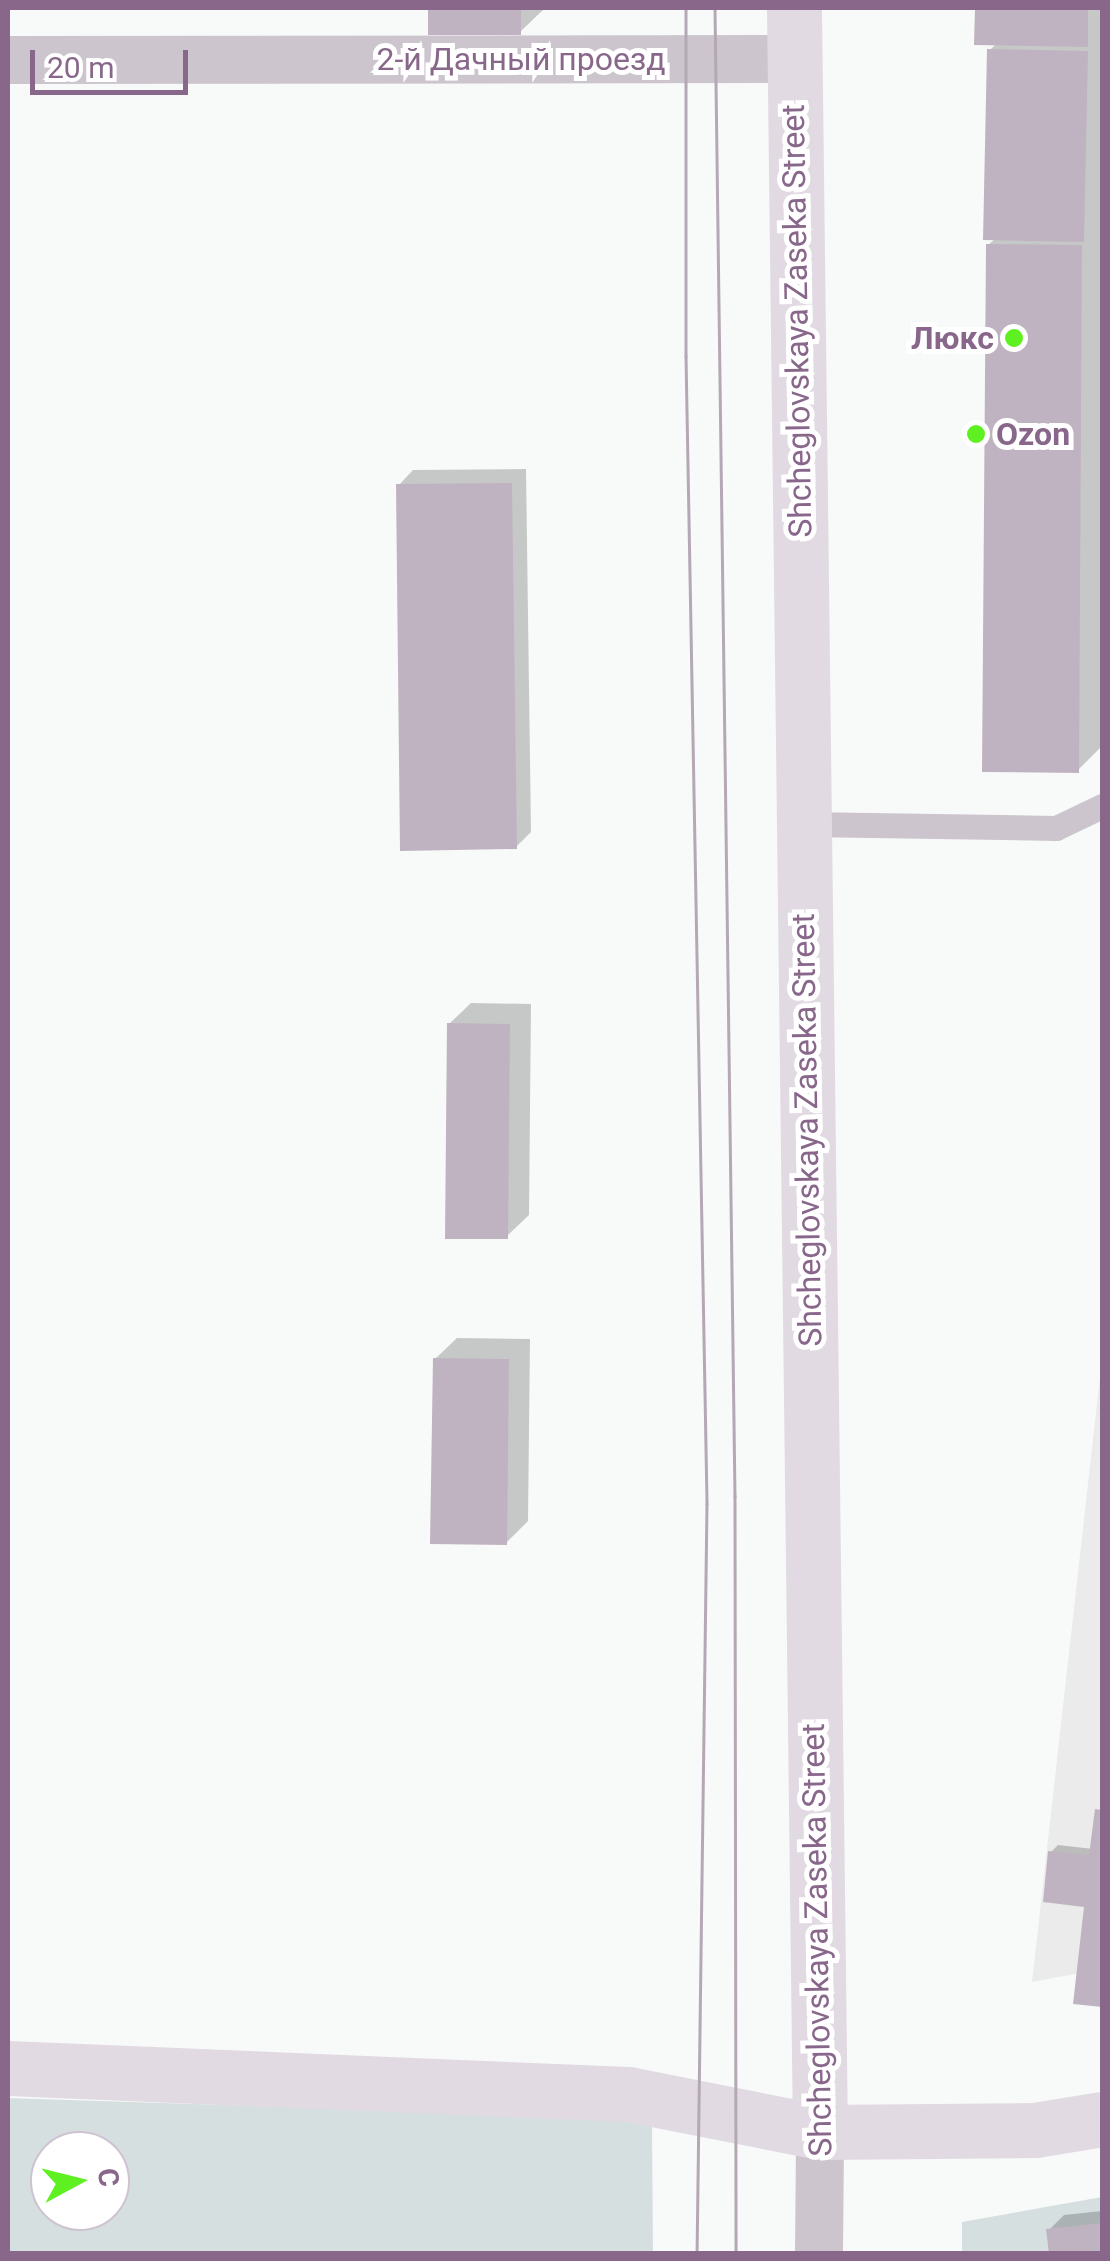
<!DOCTYPE html>
<html>
<head>
<meta charset="utf-8">
<style>
  body { margin:0 }
  #map { position:relative; width:1110px; height:2261px; overflow:hidden; background:#f8faf9; font-family:Roboto,sans-serif }
  div>[style] { position:absolute }
  .built>* { inset:0; background:#ebebec }
  .green>* { inset:0; background:#d6dfe0 }
  .shadow>* { inset:0; background:#0003 }
  .building>* { inset:0; background:#c0b3c1 }
  .lane>* { height:25px; margin:-12.5px; padding:0 12.5px; transform-origin:12.5px; border-radius:12.5px; background:#cdc5ce }
  .street>* { height:48px; margin:-24px; padding:0 24px; transform-origin:24px; border-radius:24px; background:#cdc5ce }
  .secondary>* { height:55px; margin:-27.5px; padding:0 27.5px; transform-origin:27.5px; border-radius:27.5px; background:#e2dae2 }
  .tram>* { height:2.5px; margin:-1.25px; padding:0 1.25px; transform-origin:1.25px; border-radius:1.25px; background:#b4a8b5 }
  .dots>* { width:28px; height:28px; translate:-50% -50%; box-sizing:border-box; border:5px solid #fff; border-radius:50% }
  span { translate:-50% -50%; white-space:nowrap; text-align:center; line-height:1.15; -webkit-text-stroke:10px #fff; paint-order:stroke }
  .street-label { font-size:32px; color:#88678b }
  .poi-label { font-size:32px; color:#88678b; font-weight:700 }
  .right { translate:-100% -50%; text-align:right }
  .left { translate:0 -50%; text-align:left }
  .frame { position:absolute; inset:0; border:10px solid #88678b; pointer-events:none }
  .north { position:absolute; left:30px; top:2131px; width:100px; height:100px; box-sizing:border-box; background:#fff; border:2px solid #cfc2d1; border-radius:50%; rotate:83deg; font-size:28px; font-weight:700; line-height:40px; text-align:center; color:#88678b }
  .north::after { content:''; display:block; margin:auto; width:35px; height:45px; background:#5ff022; clip-path:polygon(50% 0,100% 100%,50% 72%,0 100%) }
  .scale { position:absolute; left:30px; top:50px; width:158px; height:45px; box-sizing:border-box; border:5px solid #88678b; border-top:0; padding-left:12px; font-size:30px; line-height:35px; white-space:nowrap; color:#88678b; -webkit-text-stroke:8px #fff; paint-order:stroke }
</style>
</head>
<body>
<div id="map">
  <div class="built">
    <div style="clip-path:polygon(1102px 1359px,1102px 1969px,1032px 1982px)"></div>
  </div>
  <div class="green">
    <div style="clip-path:polygon(evenodd,8px 2098px,652px 2119px,653px 2253px,8px 2254px,8px 2098px,50px 2151px,110px 2151px,110px 2211px,50px 2211px,50px 2151px)"></div>
    <div style="clip-path:polygon(1102px 2197px,1102px 2253px,962px 2254px,962px 2222px)"></div>
  </div>
  <div class="shadow">
    <div style="clip-path:polygon(430px 8px,545px 8px,520px 32px,431px 33px)"></div>
    <div style="clip-path:polygon(978px 8px,1102px 8px,1102px 746px,1078px 770px,988px 245px,996px 238px,990px 50px,997px 43px,977px 42px)"></div>
    <div style="clip-path:polygon(526px 469px,531px 832px,516px 847px,398px 486px,413px 470px)"></div>
    <div style="clip-path:polygon(471px 1003px,531px 1004px,529px 1215px,507px 1236px,449px 1024px)"></div>
    <div style="clip-path:polygon(457px 1338px,530px 1339px,528px 1521px,506px 1543px,435px 1359px)"></div>
    <div style="clip-path:polygon(1102px 1805px,1102px 2005px,1076px 2002px,1087px 1905px,1051px 1852px,1058px 1845px,1093px 1849px)"></div>
    <div style="clip-path:polygon(1102px 2211px,1102px 2254px,1052px 2254px,1049px 2230px,1064px 2215px)"></div>
  </div>
  <div class="building">
    <div style="clip-path:polygon(428px 8px,521px 8px,521px 35px,428px 35px)"></div>
    <div style="clip-path:polygon(975px 8px,1088px 8px,1088px 47px,974px 45px)"></div>
    <div style="clip-path:polygon(987px 49px,1088px 51px,1084px 242px,983px 240px)"></div>
    <div style="clip-path:polygon(986px 244px,1082px 245px,1079px 773px,982px 772px)"></div>
    <div style="clip-path:polygon(512px 483px,517px 849px,400px 851px,396px 484px)"></div>
    <div style="clip-path:polygon(447px 1023px,510px 1024px,508px 1239px,445px 1239px)"></div>
    <div style="clip-path:polygon(433px 1358px,509px 1359px,507px 1545px,430px 1544px)"></div>
    <div style="clip-path:polygon(1095px 1809px,1102px 1810px,1102px 2007px,1073px 2004px,1084px 1907px,1043px 1902px,1048px 1851px,1089px 1855px)"></div>
    <div style="clip-path:polygon(1102px 2223px,1102px 2254px,1049px 2254px,1046px 2229px)"></div>
  </div>
  <div class="lane">
    <div style="left:804px;top:824px;width:252px;rotate:0.9deg"></div>
    <div style="left:1056px;top:828px;width:51px;rotate:-25.6deg"></div>
  </div>
  <div class="street">
    <div style="left:8px;top:60px;width:786px;rotate:-0.07deg"></div>
    <div style="left:819px;top:2254px;width:122px;rotate:-89.5deg"></div>
  </div>
  <div class="secondary">
    <div style="left:794px;top:8px;width:2124px;rotate:89.3deg"></div>
    <div style="left:8px;top:2068px;width:621px;rotate:2.4deg"></div>
    <div style="left:628px;top:2094px;width:196px;rotate:11.2deg"></div>
    <div style="left:820px;top:2132px;width:215px;rotate:-0.5deg"></div>
    <div style="left:1035px;top:2130px;width:68px;rotate:-9.3deg"></div>
  </div>
  <div class="tram">
    <div style="left:686px;top:8px;width:348px;rotate:90deg"></div>
    <div style="left:686px;top:356px;width:1148px;rotate:88.95deg"></div>
    <div style="left:707px;top:1504px;width:750px;rotate:90.76deg"></div>
    <div style="left:715px;top:8px;width:1488px;rotate:89.23deg"></div>
    <div style="left:735px;top:1496px;width:758px;rotate:89.92deg"></div>
  </div>
  <div class="dots">
    <div style="left:1014px;top:338px;background:#5ff022"></div>
    <div style="left:976px;top:434px;background:#5ff022"></div>
  </div>
  <div class="street-label">
    <span style="left:521px;top:59px">2-й Дачный проезд</span>
    <span style="left:797px;top:321px;rotate:-91deg">Shcheglovskaya Zaseka Street</span>
    <span style="left:807px;top:1130px;rotate:-91deg">Shcheglovskaya Zaseka Street</span>
    <span style="left:817px;top:1940px;rotate:-91deg">Shcheglovskaya Zaseka Street</span>
  </div>
  <div class="poi-label">
    <span class="right" style="left:994px;top:338px">Люкс</span>
    <span class="left" style="left:996px;top:434px">Ozon</span>
  </div>
  <div class="frame"></div>
  <div class="north">С</div>
  <div class="scale">20 m</div>
</div>
</body>
</html>
